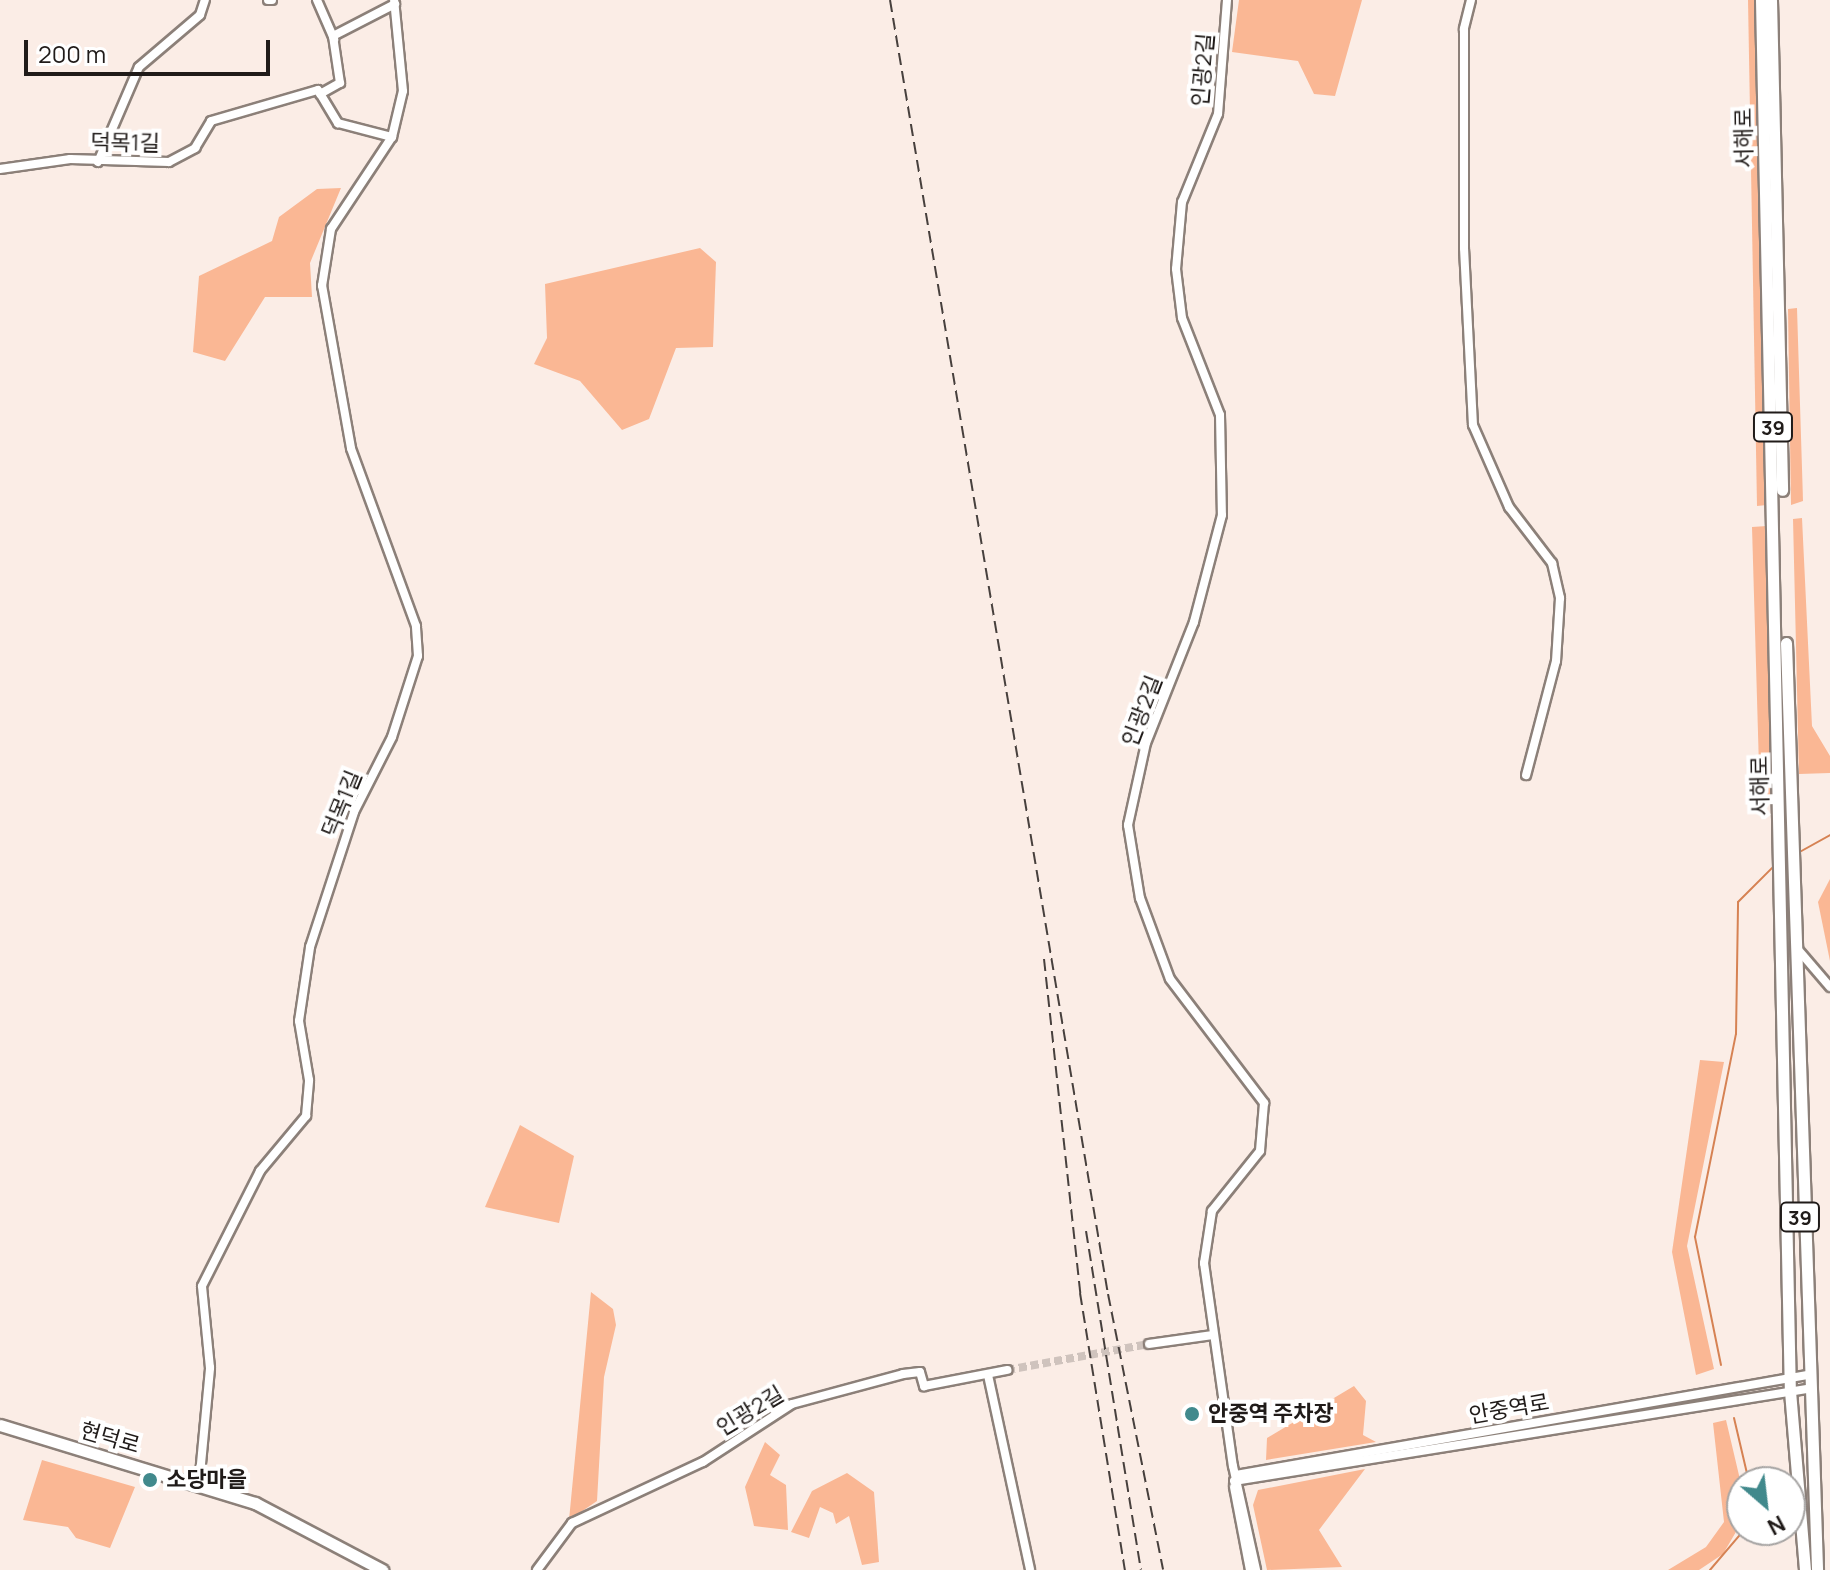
<!DOCTYPE html>
<html>
<head>
<meta charset="utf-8">
<style>
  body { margin:0 }
  #map { position:relative; width:1830px; height:1570px; overflow:hidden; background:#fbede6; font-family:Manrope,"Noto Sans KR",sans-serif }
  div>[style] { position:absolute }
  .green>* { inset:0; background:#fab794 }
  .stream>* { height:2px; margin:-1px; padding:0 1px; transform-origin:1px; border-radius:1px; background:#d68253 }
  .minor-tunnel>* { height:8px; margin-top:-4px; transform-origin:0; background:repeating-linear-gradient(90deg,#cfc3bd 0 8px,transparent 0 12px) }
  .roads { filter:drop-shadow(2px 0 #8c8079) drop-shadow(-2px 0 #8c8079) drop-shadow(0 2px #8c8079) drop-shadow(0 -2px #8c8079) }
  .minor>* { height:8px; margin:-4px; padding:0 4px; transform-origin:4px; border-radius:4px; background:#fff }
  .major>* { height:11px; margin:-5.5px; padding:0 5.5px; transform-origin:5.5px; border-radius:5.5px; background:#fff }
  .rail>* { height:2px; margin-top:-1px; transform-origin:0; background:repeating-linear-gradient(90deg,#47403d 0 12px,transparent 0 18px) }
  .dots>* { width:22px; height:22px; translate:-50% -50%; box-sizing:border-box; border:4px solid #fff; border-radius:50% }
  span { translate:-50% -50%; white-space:nowrap; text-align:center; line-height:1.15; -webkit-text-stroke:8px #fff; paint-order:stroke }
  .shield-label span { padding:2px 6px; background:#fff; border:2px solid; border-radius:6px; -webkit-text-stroke-width:0 }
  .shield-label { font-size:20px; color:#201b19; font-weight:700 }
  .street-label { font-size:22px; color:#201b19 }
  .poi-label { font-size:22px; color:#201b19; font-weight:700 }
  .left { translate:0 -50%; text-align:left }
  .north { position:absolute; left:1726px; top:1466px; width:80px; height:80px; box-sizing:border-box; background:#fff; border:2px solid #a6a4a3; border-radius:50%; rotate:152deg; font-size:22px; font-weight:700; line-height:32px; text-align:center; color:#201b19 }
  .north::after { content:''; display:block; margin:auto; width:28px; height:36px; background:#41898c; clip-path:polygon(50% 0,100% 100%,50% 72%,0 100%) }
  .scale { position:absolute; left:24px; top:40px; width:246px; height:36px; box-sizing:border-box; border:4px solid #201b19; border-top:0; padding-left:10px; font-size:24px; line-height:28px; white-space:nowrap; color:#201b19; -webkit-text-stroke:6px #fff; paint-order:stroke }
</style>
</head>
<body>
<div id="map">
  <div class="green">
    <div style="clip-path:polygon(1239px 0,1362px 0,1335px 96px,1314px 94px,1298px 61px,1232px 52px)"></div>
    <div style="clip-path:polygon(1748px 0,1756px 0,1767px 505px,1757px 506px)"></div>
    <div style="clip-path:polygon(341px 188px,310px 263px,312px 297px,265px 297px,225px 361px,193px 352px,199px 276px,272px 241px,279px 217px,317px 189px)"></div>
    <div style="clip-path:polygon(700px 248px,716px 262px,713px 347px,676px 348px,649px 419px,622px 430px,580px 381px,534px 364px,547px 338px,545px 284px)"></div>
    <div style="clip-path:polygon(1797px 308px,1803px 501px,1791px 505px,1788px 309px)"></div>
    <div style="clip-path:polygon(1802px 518px,1812px 726px,1830px 756px,1830px 773px,1799px 774px,1793px 519px)"></div>
    <div style="clip-path:polygon(1767px 526px,1774px 804px,1760px 801px,1752px 527px)"></div>
    <div style="clip-path:polygon(1830px 879px,1830px 961px,1818px 902px)"></div>
    <div style="clip-path:polygon(1700px 1060px,1724px 1062px,1687px 1246px,1714px 1369px,1696px 1375px,1672px 1252px)"></div>
    <div style="clip-path:polygon(520px 1125px,574px 1156px,559px 1223px,485px 1207px)"></div>
    <div style="clip-path:polygon(591px 1292px,613px 1309px,616px 1325px,604px 1377px,597px 1501px,569px 1520px)"></div>
    <div style="clip-path:polygon(1354px 1386px,1366px 1401px,1363px 1435px,1376px 1442px,1266px 1460px,1267px 1438px)"></div>
    <div style="clip-path:polygon(1726px 1420px,1742px 1488px,1740px 1525px,1723px 1554px,1699px 1570px,1668px 1570px,1706px 1547px,1724px 1522px,1713px 1423px)"></div>
    <div style="clip-path:polygon(765px 1442px,780px 1455px,770px 1475px,786px 1485px,788px 1530px,754px 1526px,745px 1487px)"></div>
    <div style="clip-path:polygon(42px 1460px,135px 1487px,110px 1548px,76px 1538px,68px 1527px,23px 1520px)"></div>
    <div style="clip-path:polygon(1365px 1469px,1319px 1530px,1342px 1567px,1267px 1570px,1253px 1505px,1258px 1490px)"></div>
    <div style="clip-path:polygon(847px 1473px,874px 1492px,879px 1562px,862px 1565px,849px 1516px,836px 1524px,833px 1513px,820px 1507px,809px 1538px,791px 1532px,812px 1491px)"></div>
  </div>
  <div class="stream">
    <div style="left:1796px;top:854px;width:39px;rotate:-29deg"></div>
    <div style="left:1721px;top:1365px;width:131px;rotate:-101.5deg"></div>
    <div style="left:1695px;top:1237px;width:207px;rotate:-78.6deg"></div>
    <div style="left:1736px;top:1034px;width:132px;rotate:-89.1deg"></div>
    <div style="left:1738px;top:902px;width:49px;rotate:-45deg"></div>
    <div style="left:1734px;top:1418px;width:66px;rotate:76.8deg"></div>
    <div style="left:1710px;top:1570px;width:52px;rotate:-49.6deg"></div>
  </div>
  <div class="minor-tunnel">
    <div style="left:1007px;top:1370px;width:144px;rotate:-10.4deg"></div>
  </div>
  <div class="roads">
    <div class="minor">
      <div style="left:268px;top:0;width:4px"></div>
      <div style="left:317px;top:0;width:43px;rotate:66.4deg"></div>
      <div style="left:1227px;top:0;width:114px;rotate:94.5deg"></div>
      <div style="left:1218px;top:114px;width:95px;rotate:112.2deg"></div>
      <div style="left:1182px;top:202px;width:67px;rotate:95.1deg"></div>
      <div style="left:1176px;top:269px;width:49px;rotate:83deg"></div>
      <div style="left:1182px;top:318px;width:104px;rotate:68.6deg"></div>
      <div style="left:1220px;top:415px;width:100px;rotate:88.9deg"></div>
      <div style="left:1222px;top:515px;width:111px;rotate:104.7deg"></div>
      <div style="left:1194px;top:622px;width:130px;rotate:111.6deg"></div>
      <div style="left:1146px;top:743px;width:84px;rotate:102.4deg"></div>
      <div style="left:1128px;top:825px;width:74px;rotate:80.7deg"></div>
      <div style="left:1140px;top:898px;width:86px;rotate:69.7deg"></div>
      <div style="left:1170px;top:979px;width:156px;rotate:52.8deg"></div>
      <div style="left:1264px;top:1103px;width:48px;rotate:94.8deg"></div>
      <div style="left:1260px;top:1151px;width:77px;rotate:128.7deg"></div>
      <div style="left:1212px;top:1211px;width:53px;rotate:98.7deg"></div>
      <div style="left:1204px;top:1263px;width:205px;rotate:81.9deg"></div>
      <div style="left:1233px;top:1466px;width:107px;rotate:77.5deg"></div>
      <div style="left:1471px;top:0;width:30px;rotate:104deg"></div>
      <div style="left:1464px;top:29px;width:219px;rotate:90deg"></div>
      <div style="left:1464px;top:248px;width:177px;rotate:87.1deg"></div>
      <div style="left:1473px;top:425px;width:90px;rotate:66.3deg"></div>
      <div style="left:1509px;top:507px;width:71px;rotate:52.5deg"></div>
      <div style="left:1552px;top:563px;width:36px;rotate:77deg"></div>
      <div style="left:1560px;top:598px;width:63px;rotate:93.6deg"></div>
      <div style="left:1556px;top:661px;width:118px;rotate:104.7deg"></div>
      <div style="left:320px;top:94px;width:23px;rotate:-29deg"></div>
      <div style="left:340px;top:83px;width:48px;rotate:-98.5deg"></div>
      <div style="left:333px;top:36px;width:70px;rotate:-27.3deg"></div>
      <div style="left:98px;top:162px;width:103px;rotate:-66.7deg"></div>
      <div style="left:139px;top:67px;width:80px;rotate:-40.4deg"></div>
      <div style="left:200px;top:15px;width:16px;rotate:-72deg"></div>
      <div style="left:0;top:169px;width:71px;rotate:-8.1deg"></div>
      <div style="left:70px;top:159px;width:99px;rotate:1.7deg"></div>
      <div style="left:169px;top:162px;width:30px;rotate:-28deg"></div>
      <div style="left:195px;top:148px;width:31px;rotate:-59deg"></div>
      <div style="left:211px;top:121px;width:111px;rotate:-16.2deg"></div>
      <div style="left:318px;top:90px;width:39px;rotate:59deg"></div>
      <div style="left:338px;top:123px;width:56px;rotate:14.5deg"></div>
      <div style="left:1800px;top:952px;width:46px;rotate:49.4deg"></div>
      <div style="left:1149px;top:1344px;width:64px;rotate:-8.1deg"></div>
      <div style="left:988px;top:1375px;width:199px;rotate:77.8deg"></div>
      <div style="left:1236px;top:1475px;width:580px;rotate:-9.93deg"></div>
      <div style="left:1234px;top:1481px;width:580px;rotate:-9.12deg"></div>
      <div style="left:199px;top:1485px;width:118px;rotate:-84.6deg"></div>
      <div style="left:210px;top:1368px;width:82px;rotate:-95.6deg"></div>
      <div style="left:202px;top:1286px;width:129px;rotate:-63.2deg"></div>
      <div style="left:260px;top:1171px;width:72px;rotate:-50.1deg"></div>
      <div style="left:306px;top:1116px;width:36px;rotate:-85deg"></div>
      <div style="left:309px;top:1080px;width:60px;rotate:-99.6deg"></div>
      <div style="left:299px;top:1021px;width:75px;rotate:-81.5deg"></div>
      <div style="left:310px;top:947px;width:142px;rotate:-71.9deg"></div>
      <div style="left:354px;top:812px;width:84px;rotate:-63.1deg"></div>
      <div style="left:392px;top:737px;width:85px;rotate:-72.2deg"></div>
      <div style="left:418px;top:656px;width:30px;rotate:-94deg"></div>
      <div style="left:416px;top:626px;width:189px;rotate:-110.1deg"></div>
      <div style="left:351px;top:448px;width:165px;rotate:-100.1deg"></div>
      <div style="left:322px;top:286px;width:58px;rotate:-81deg"></div>
      <div style="left:331px;top:229px;width:110px;rotate:-56.5deg"></div>
      <div style="left:392px;top:137px;width:47px;rotate:-76.6deg"></div>
      <div style="left:403px;top:91px;width:91px;rotate:-95.6deg"></div>
      <div style="left:1234px;top:1487px;width:85px;rotate:79.1deg"></div>
      <div style="left:537px;top:1570px;width:59px;rotate:-53.3deg"></div>
      <div style="left:572px;top:1523px;width:145px;rotate:-25deg"></div>
      <div style="left:703px;top:1462px;width:106px;rotate:-33.1deg"></div>
      <div style="left:792px;top:1404px;width:115px;rotate:-15.1deg"></div>
      <div style="left:903px;top:1374px;width:17px;rotate:-7deg"></div>
      <div style="left:920px;top:1372px;width:15px;rotate:74deg"></div>
      <div style="left:924px;top:1386px;width:85px;rotate:-10.9deg"></div>
    </div>
    <div class="major">
      <div style="left:1761px;top:0;width:1391px;rotate:88.81deg"></div>
      <div style="left:1790px;top:1391px;width:180px;rotate:85.2deg"></div>
      <div style="left:1771px;top:0;width:490px;rotate:88.7deg"></div>
      <div style="left:1786px;top:643px;width:928px;rotate:88.08deg"></div>
      <div style="left:0;top:1425px;width:267px;rotate:17deg"></div>
      <div style="left:255px;top:1503px;width:144px;rotate:27.8deg"></div>
    </div>
  </div>
  <div class="rail">
    <div style="left:890px;top:0;width:1312px;rotate:80.44deg"></div>
    <div style="left:1108px;top:1294px;width:281px;rotate:78.7deg"></div>
    <div style="left:1044px;top:959px;width:336px;rotate:83.8deg"></div>
    <div style="left:1080px;top:1293px;width:281px;rotate:80.8deg"></div>
    <div style="left:1086px;top:1231px;width:343px;rotate:80.8deg"></div>
  </div>
  <div class="dots">
    <div style="left:1192px;top:1414px;background:#41898c"></div>
    <div style="left:150px;top:1480px;background:#41898c"></div>
  </div>
  <div class="shield-label">
    <span style="left:1773px;top:427px">39</span>
    <span style="left:1800px;top:1217px">39</span>
  </div>
  <div class="street-label">
    <span style="left:1203px;top:70px;rotate:-85deg">인광2길</span>
    <span style="left:1744px;top:138px;rotate:-91deg">서해로</span>
    <span style="left:125px;top:143px;rotate:1deg">덕목1길</span>
    <span style="left:1142px;top:711px;rotate:-69deg">인광2길</span>
    <span style="left:1760px;top:786px;rotate:-91deg">서해로</span>
    <span style="left:342px;top:804px;rotate:-68deg">덕목1길</span>
    <span style="left:1509px;top:1409px;rotate:-10deg">안중역로</span>
    <span style="left:750px;top:1411px;rotate:-31deg">인광2길</span>
    <span style="left:110px;top:1438px;rotate:16deg">현덕로</span>
  </div>
  <div class="poi-label">
    <span class="left" style="left:1208px;top:1414px">안중역 주차장</span>
    <span class="left" style="left:166px;top:1480px">소당마을</span>
  </div>
  <div class="north">N</div>
  <div class="scale">200 m</div>
</div>
</body>
</html>
